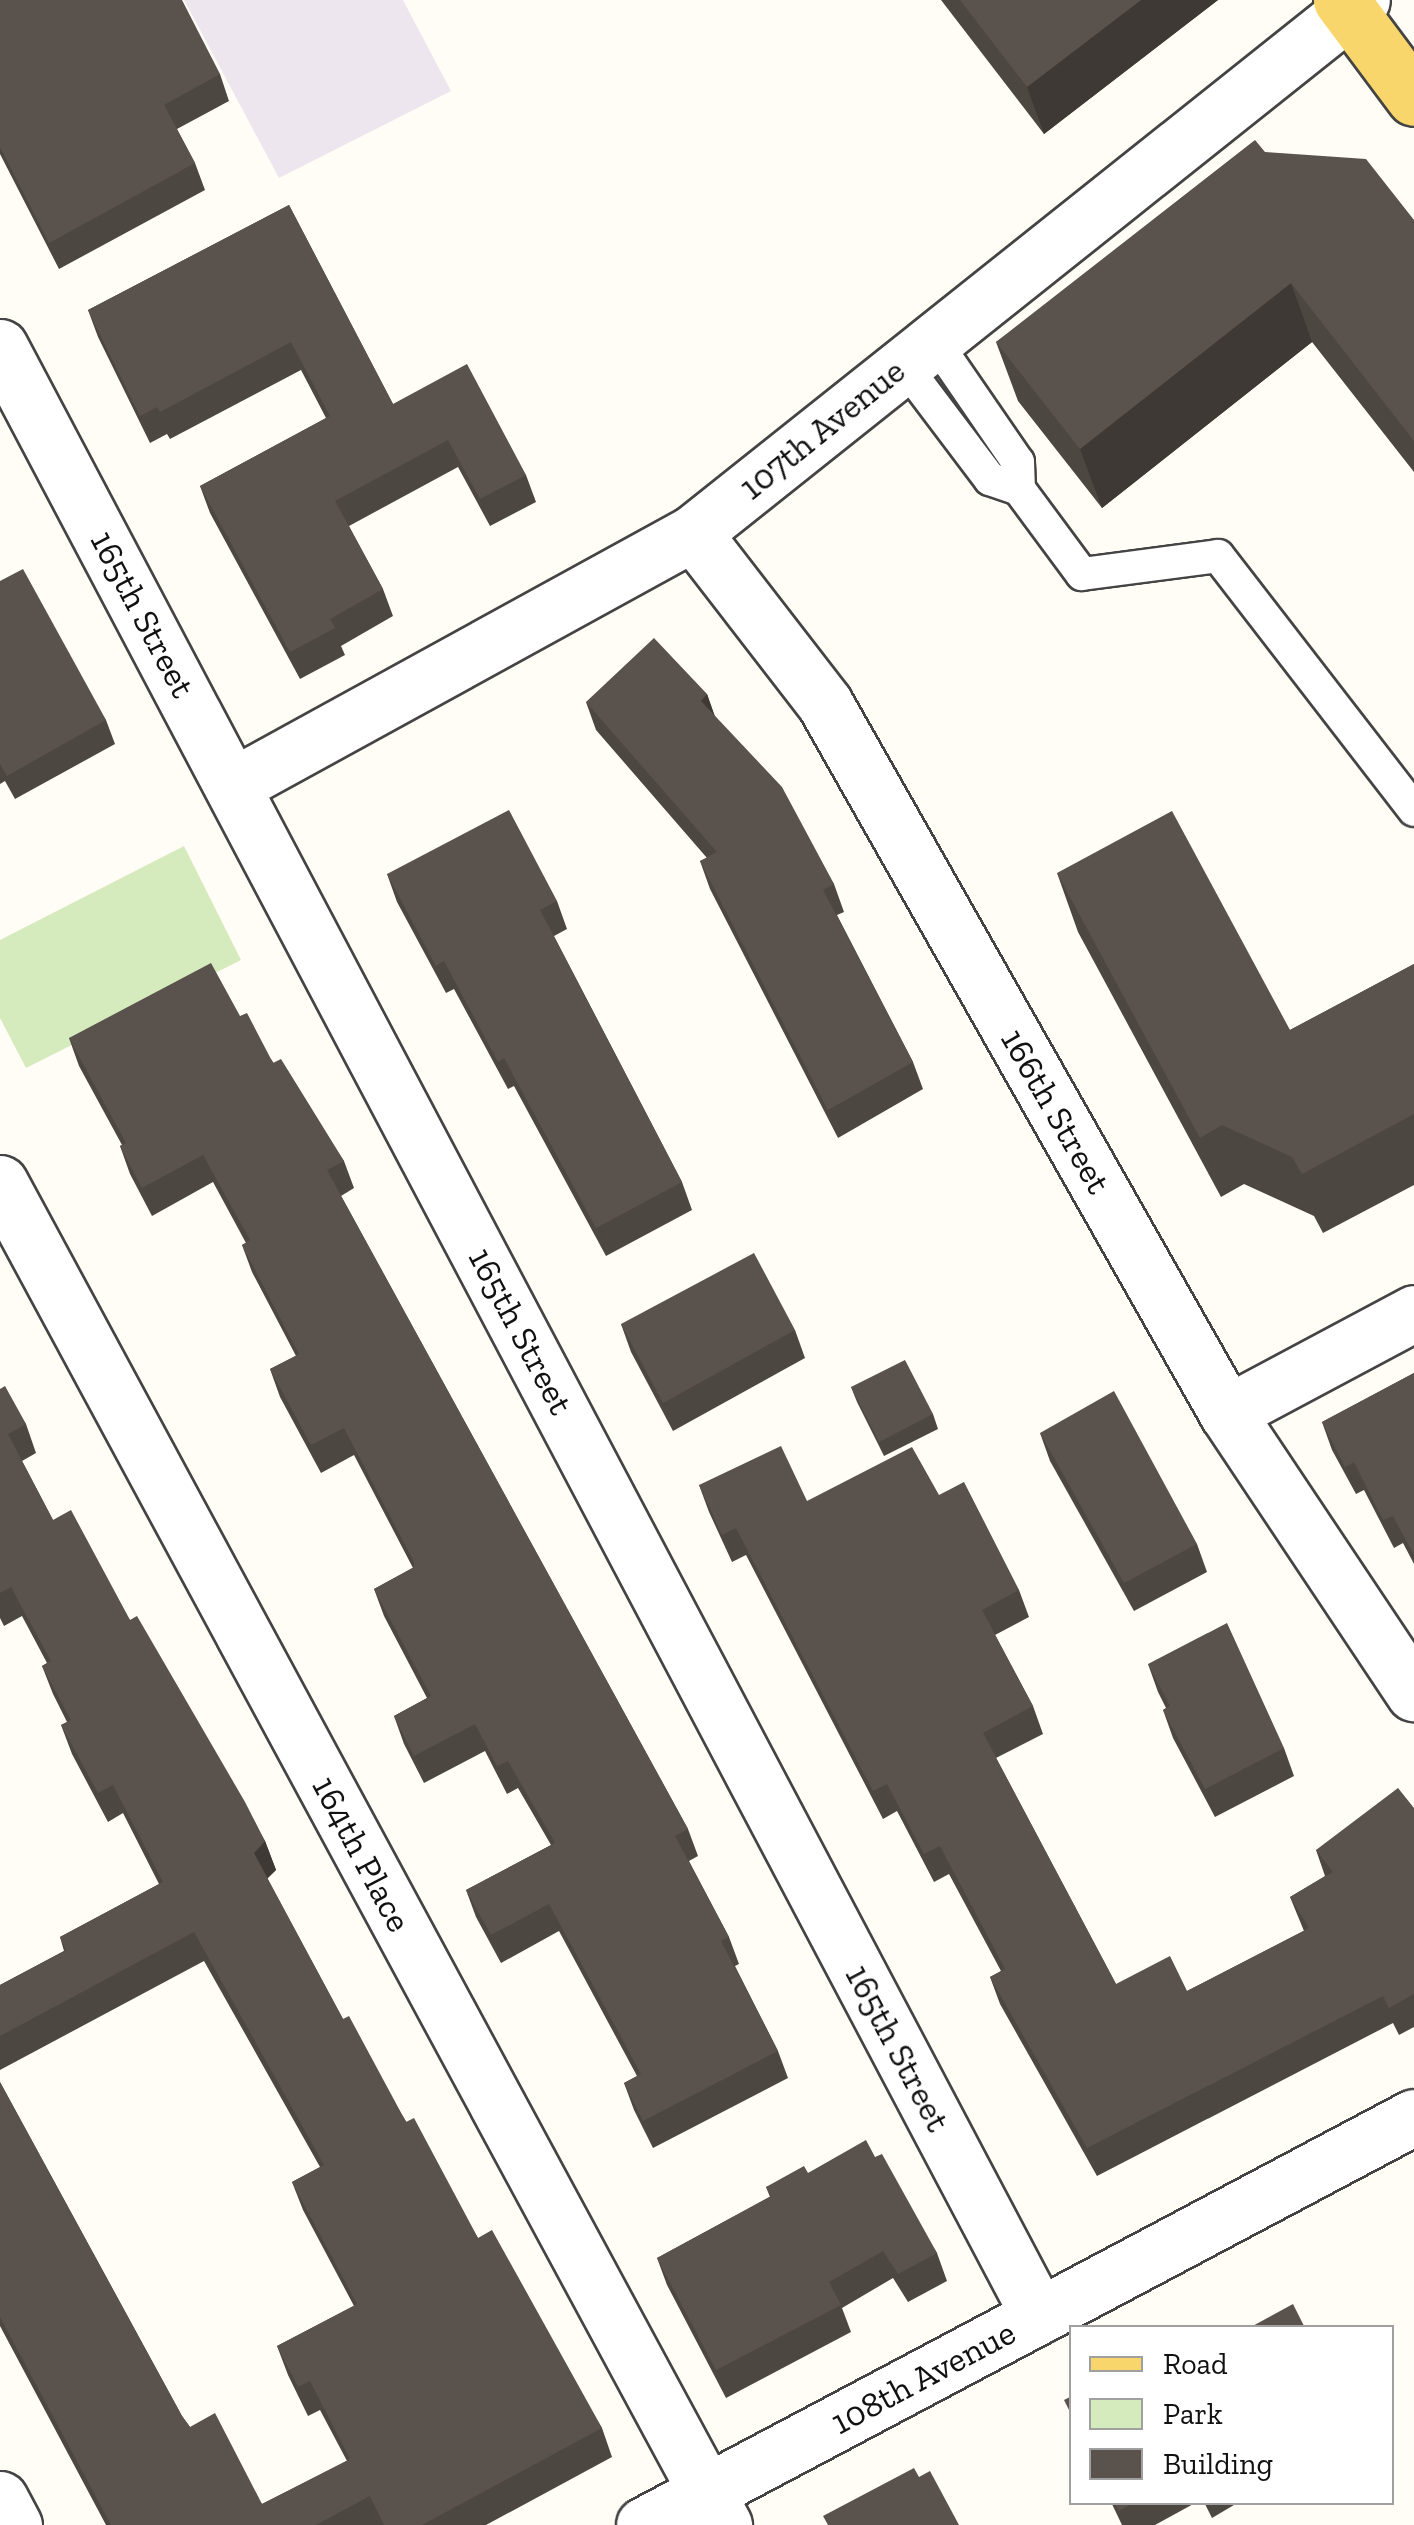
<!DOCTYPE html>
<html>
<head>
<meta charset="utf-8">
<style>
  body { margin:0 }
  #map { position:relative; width:1414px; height:2525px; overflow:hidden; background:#fffdf5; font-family:"Zilla Slab",serif }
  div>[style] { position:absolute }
  .industrial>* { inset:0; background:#eee6ef }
  .green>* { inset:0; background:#d5ebbd }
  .roads { filter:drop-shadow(2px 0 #444) drop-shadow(-2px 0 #444) drop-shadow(0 2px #444) drop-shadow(0 -2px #444) }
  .lane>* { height:32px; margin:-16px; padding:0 16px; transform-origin:16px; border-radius:16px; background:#fff }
  .street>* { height:55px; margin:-27.5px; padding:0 27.5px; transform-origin:27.5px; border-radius:27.5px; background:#fff }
  .primary>* { height:55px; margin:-27.5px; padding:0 27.5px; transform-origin:27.5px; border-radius:27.5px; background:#f9d66b }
  .wall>* { inset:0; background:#4d4742 }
  .shaded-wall>* { inset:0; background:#3f3936 }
  .building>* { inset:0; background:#5a524d }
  span { translate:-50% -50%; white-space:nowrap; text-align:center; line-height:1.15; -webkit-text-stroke:10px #fff; paint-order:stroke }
  .street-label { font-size:35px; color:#111 }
  .legend { position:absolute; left:1069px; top:2325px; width:325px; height:180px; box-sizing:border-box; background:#fff; border:2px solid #a0a0a0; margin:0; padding:12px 18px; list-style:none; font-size:30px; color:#111 }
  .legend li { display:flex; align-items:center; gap:20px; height:50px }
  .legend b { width:50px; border:2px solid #a0a0a0 }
</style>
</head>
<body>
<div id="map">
  <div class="industrial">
    <div style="clip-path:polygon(184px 0,403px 0,451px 91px,279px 178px)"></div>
  </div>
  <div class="green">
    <div style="clip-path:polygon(184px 846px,241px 960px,26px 1068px,0 1018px,0 940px)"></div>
  </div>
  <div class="roads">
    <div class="lane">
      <div style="left:934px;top:340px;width:148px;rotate:55.5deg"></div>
      <div style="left:1018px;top:462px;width:27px;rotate:88deg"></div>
      <div style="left:1019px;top:489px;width:106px;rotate:53.5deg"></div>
      <div style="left:1082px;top:574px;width:137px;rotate:-7.5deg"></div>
      <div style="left:1218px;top:556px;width:321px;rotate:52.3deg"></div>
      <div style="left:904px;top:365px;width:143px;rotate:53deg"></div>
      <div style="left:990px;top:479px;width:31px;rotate:19deg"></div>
    </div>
    <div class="street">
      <div style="left:0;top:347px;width:2226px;rotate:62.18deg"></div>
      <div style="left:693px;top:533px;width:216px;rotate:52.3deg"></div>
      <div style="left:825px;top:704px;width:815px;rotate:60.45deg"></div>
      <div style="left:1227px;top:1413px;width:337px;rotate:56.3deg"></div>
      <div style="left:234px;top:785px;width:524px;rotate:-28.77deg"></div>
      <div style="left:693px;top:533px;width:855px;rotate:-38.54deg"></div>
      <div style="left:0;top:1183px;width:1525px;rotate:61.65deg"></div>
      <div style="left:1227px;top:1413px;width:212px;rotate:-28.1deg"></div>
      <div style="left:0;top:2499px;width:30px;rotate:62deg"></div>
      <div style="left:644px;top:2525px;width:871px;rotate:-27.92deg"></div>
    </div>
    <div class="primary">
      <div style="left:1341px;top:0;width:122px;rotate:53.3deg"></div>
    </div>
  </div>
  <div class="wall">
    <div style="clip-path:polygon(0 0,220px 74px,229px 101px,177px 129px,195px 163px,205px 190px,59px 269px,0 154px)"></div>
    <div style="clip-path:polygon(941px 0,1218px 0,1044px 134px)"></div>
    <div style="clip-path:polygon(1265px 152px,1414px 220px,1414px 472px,1312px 342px,1102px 508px,1018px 401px,996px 342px)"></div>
    <div style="clip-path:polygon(289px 205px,393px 404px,526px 475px,536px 502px,490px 526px,458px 467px,349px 526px,383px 589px,393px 616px,341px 646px,345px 655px,300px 679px,210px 513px,200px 486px,326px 418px,301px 370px,170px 439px,167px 434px,150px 443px,98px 337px,88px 310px)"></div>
    <div style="clip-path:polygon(0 581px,106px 720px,115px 744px,15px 799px,5px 781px,0 784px)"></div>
    <div style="clip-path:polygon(707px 694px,714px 715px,834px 884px,844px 912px,837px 915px,913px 1062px,923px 1089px,838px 1138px,710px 889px,700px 861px,707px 858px,596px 730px,586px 702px)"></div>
    <div style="clip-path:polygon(1057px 873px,1290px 1030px,1414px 964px,1414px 1185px,1323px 1233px,1314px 1216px,1244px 1184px,1221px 1197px,1078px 932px)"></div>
    <div style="clip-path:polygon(387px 874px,557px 901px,567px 929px,554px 936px,682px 1182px,692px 1210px,606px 1256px,514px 1086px,508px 1089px,454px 989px,446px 993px,397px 902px)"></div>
    <div style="clip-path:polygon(240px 1016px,344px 1161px,354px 1188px,341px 1196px,688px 1829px,698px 1856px,689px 1861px,729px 1937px,739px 1964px,735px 1966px,778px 2051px,788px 2078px,653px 2148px,634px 2110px,624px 2083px,637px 2076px,559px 1931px,501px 1963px,476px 1917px,466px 1890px,551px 1845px,518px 1788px,507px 1794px,485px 1751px,424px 1783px,404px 1744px,394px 1716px,427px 1698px,384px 1616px,374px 1589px,413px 1568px,354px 1455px,321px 1473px,280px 1397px,270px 1369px,296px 1356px,252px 1272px,242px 1245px,246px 1243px,213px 1182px,152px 1216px,130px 1174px,120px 1146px,122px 1145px,79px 1066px,69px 1038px)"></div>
    <div style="clip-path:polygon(621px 1324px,795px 1330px,805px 1358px,673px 1431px,631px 1352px)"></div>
    <div style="clip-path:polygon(1414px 1373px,1414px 1564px,1403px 1543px,1394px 1548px,1364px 1490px,1356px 1494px,1332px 1450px,1322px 1422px)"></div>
    <div style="clip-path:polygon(851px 1387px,933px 1414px,938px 1429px,884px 1456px,857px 1402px)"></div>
    <div style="clip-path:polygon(0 1389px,26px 1424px,36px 1453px,22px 1461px,53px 1520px,130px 1620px,265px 1841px,276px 1870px,267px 1878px,343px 2019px,478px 2238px,602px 2428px,612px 2457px,486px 2525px,106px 2525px,0 2326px,0 2082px,182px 2416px,190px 2427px,262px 2504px,347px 2461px,320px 2410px,308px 2416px,288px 2375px,277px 2346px,354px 2306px,303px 2210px,292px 2182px,320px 2167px,204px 1961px,0 2070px,0 1985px,64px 1951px,60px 1937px,159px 1884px,123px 1813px,108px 1822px,72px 1754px,61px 1725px,67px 1722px,53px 1694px,42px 1666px,47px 1663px,22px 1616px,4px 1626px,0 1618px)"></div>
    <div style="clip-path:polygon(1040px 1433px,1197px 1544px,1207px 1572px,1134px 1611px,1050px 1461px)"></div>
    <div style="clip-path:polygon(699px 1485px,807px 1501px,939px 1495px,1019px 1590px,1029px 1617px,995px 1635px,1033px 1706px,1043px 1734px,996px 1758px,1116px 1984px,1187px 1991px,1304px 1931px,1290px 1897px,1325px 1876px,1316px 1850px,1414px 1808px,1414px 2027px,1399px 2035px,1393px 2023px,1097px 2176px,1000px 2004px,990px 1977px,1001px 1971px,949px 1874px,934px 1882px,897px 1811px,883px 1819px,746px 1555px,732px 1562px,709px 1512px)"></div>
    <div style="clip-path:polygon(1148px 1664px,1284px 1748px,1294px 1776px,1215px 1817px,1173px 1738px,1163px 1710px,1166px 1708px,1158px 1692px)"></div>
    <div style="clip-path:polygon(875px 2157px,937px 2253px,947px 2281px,908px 2302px,893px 2278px,842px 2308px,851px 2332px,726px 2398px,667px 2285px,657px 2258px,770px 2197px,766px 2187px,808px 2173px)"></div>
    <div style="clip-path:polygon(1111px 2502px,1197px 2502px,1155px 2525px,1122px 2525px)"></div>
    <div style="clip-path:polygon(1204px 2502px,1239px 2502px,1212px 2518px)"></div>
  </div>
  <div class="shaded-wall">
    <div style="clip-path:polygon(1141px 0,1218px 0,1044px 134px,1027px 87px)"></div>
    <div style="clip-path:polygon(1291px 283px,1312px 342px,1102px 508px,1080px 449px)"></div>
    <div style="clip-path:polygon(707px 694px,717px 722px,701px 701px)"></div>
    <div style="clip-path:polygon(265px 1841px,276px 1870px,264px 1882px,254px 1853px)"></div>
  </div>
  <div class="building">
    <div style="clip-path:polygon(0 0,182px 0,220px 74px,164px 105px,195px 163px,49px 243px,0 147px)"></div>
    <div style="clip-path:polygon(960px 0,1141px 0,1027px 87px)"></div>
    <div style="clip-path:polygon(1255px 140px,1265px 152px,1366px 159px,1414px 220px,1414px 441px,1291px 283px,1080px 449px,996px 342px)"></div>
    <div style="clip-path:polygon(289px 205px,393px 404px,467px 364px,526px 475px,480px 499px,448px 440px,335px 501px,383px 589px,330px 619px,335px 628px,290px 652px,200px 486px,330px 416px,291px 342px,160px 412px,157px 407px,140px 416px,88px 310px)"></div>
    <div style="clip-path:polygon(23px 569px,106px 720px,7px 776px,0 764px,0 581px)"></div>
    <div style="clip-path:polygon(654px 638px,707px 694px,701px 701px,782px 787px,834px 884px,823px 890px,913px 1062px,828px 1110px,700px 861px,717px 852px,586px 702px)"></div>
    <div style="clip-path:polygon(509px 810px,557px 901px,540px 910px,682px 1182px,596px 1228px,504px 1058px,498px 1062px,444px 961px,436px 966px,387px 874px)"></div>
    <div style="clip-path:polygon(1172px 811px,1290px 1030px,1414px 964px,1414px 1114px,1302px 1174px,1292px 1157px,1222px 1125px,1200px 1138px,1057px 873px)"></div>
    <div style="clip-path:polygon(211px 963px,240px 1016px,247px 1013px,273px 1063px,281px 1059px,344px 1161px,327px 1170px,688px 1829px,675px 1836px,729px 1937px,721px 1941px,778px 2051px,643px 2121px,624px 2083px,641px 2074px,549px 1904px,491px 1935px,466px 1890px,555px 1843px,508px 1761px,497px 1766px,475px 1724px,414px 1756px,394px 1716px,431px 1696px,374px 1589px,414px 1567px,414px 1562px,344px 1428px,311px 1445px,270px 1369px,299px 1354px,242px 1245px,250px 1240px,203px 1155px,142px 1188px,120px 1146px,126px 1143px,69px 1038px)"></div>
    <div style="clip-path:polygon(754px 1253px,795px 1330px,663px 1403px,621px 1324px)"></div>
    <div style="clip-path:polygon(905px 1360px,933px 1414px,879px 1442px,851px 1387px)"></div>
    <div style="clip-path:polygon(1414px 1373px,1414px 1555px,1393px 1516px,1383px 1520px,1354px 1462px,1345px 1467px,1322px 1422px)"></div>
    <div style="clip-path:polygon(5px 1386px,26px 1424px,8px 1434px,53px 1520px,71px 1510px,130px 1620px,137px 1616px,245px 1802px,265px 1841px,254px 1853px,343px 2019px,349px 2016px,406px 2122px,414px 2118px,478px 2238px,492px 2230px,602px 2428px,422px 2525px,384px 2525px,370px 2496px,316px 2525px,111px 2525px,0 2317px,0 2082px,182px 2416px,190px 2427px,215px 2413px,262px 2504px,350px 2459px,310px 2381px,298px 2387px,277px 2346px,357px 2304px,292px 2182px,324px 2165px,194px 1932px,0 2036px,0 1985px,66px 1950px,60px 1937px,163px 1882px,113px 1785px,98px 1793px,61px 1725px,71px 1720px,42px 1666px,51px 1661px,11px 1587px,0 1593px,0 1389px)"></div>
    <div style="clip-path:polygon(1114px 1391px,1197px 1544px,1124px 1583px,1040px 1433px)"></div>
    <div style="clip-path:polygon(781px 1446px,807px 1501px,912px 1447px,939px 1495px,964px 1482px,1019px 1590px,982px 1610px,1033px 1706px,983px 1733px,1116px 1984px,1170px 1956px,1187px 1991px,1309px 1928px,1290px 1897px,1333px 1872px,1316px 1850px,1398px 1788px,1414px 1808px,1414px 1994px,1389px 2008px,1383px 1996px,1087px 2148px,990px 1977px,1005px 1969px,940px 1846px,924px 1854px,887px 1784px,873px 1791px,736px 1528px,722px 1535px,699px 1485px)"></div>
    <div style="clip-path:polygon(1227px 1623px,1284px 1748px,1205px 1789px,1163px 1710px,1170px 1706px,1148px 1664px)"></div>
    <div style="clip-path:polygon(866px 2140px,875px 2157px,882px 2154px,937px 2253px,898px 2274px,883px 2251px,829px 2282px,841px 2305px,716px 2370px,657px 2258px,771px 2196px,766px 2187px,804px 2166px,808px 2173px)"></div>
    <div style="clip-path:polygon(1293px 2304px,1305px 2328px,1249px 2328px)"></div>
    <div style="clip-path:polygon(1072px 2396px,1072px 2416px,1064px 2400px)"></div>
    <div style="clip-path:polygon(914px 2468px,919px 2477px,930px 2471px,959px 2525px,828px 2525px,823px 2516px)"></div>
    <div style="clip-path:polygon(1114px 2502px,1135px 2502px,1119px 2511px)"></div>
  </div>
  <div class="street-label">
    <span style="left:822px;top:429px;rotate:-39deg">107th Avenue</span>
    <span style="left:143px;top:614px;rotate:62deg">165th Street</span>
    <span style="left:1056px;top:1111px;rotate:60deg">166th Street</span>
    <span style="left:521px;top:1331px;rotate:62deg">165th Street</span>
    <span style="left:362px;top:1854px;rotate:62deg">164th Place</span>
    <span style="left:898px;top:2048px;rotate:62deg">165th Street</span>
    <span style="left:923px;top:2377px;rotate:-28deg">108th Avenue</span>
  </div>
  <ul class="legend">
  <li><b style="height:12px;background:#f9d66b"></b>Road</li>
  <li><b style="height:28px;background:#d5ebbd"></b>Park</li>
  <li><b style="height:28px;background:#5a524d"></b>Building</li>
  </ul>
</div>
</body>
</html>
